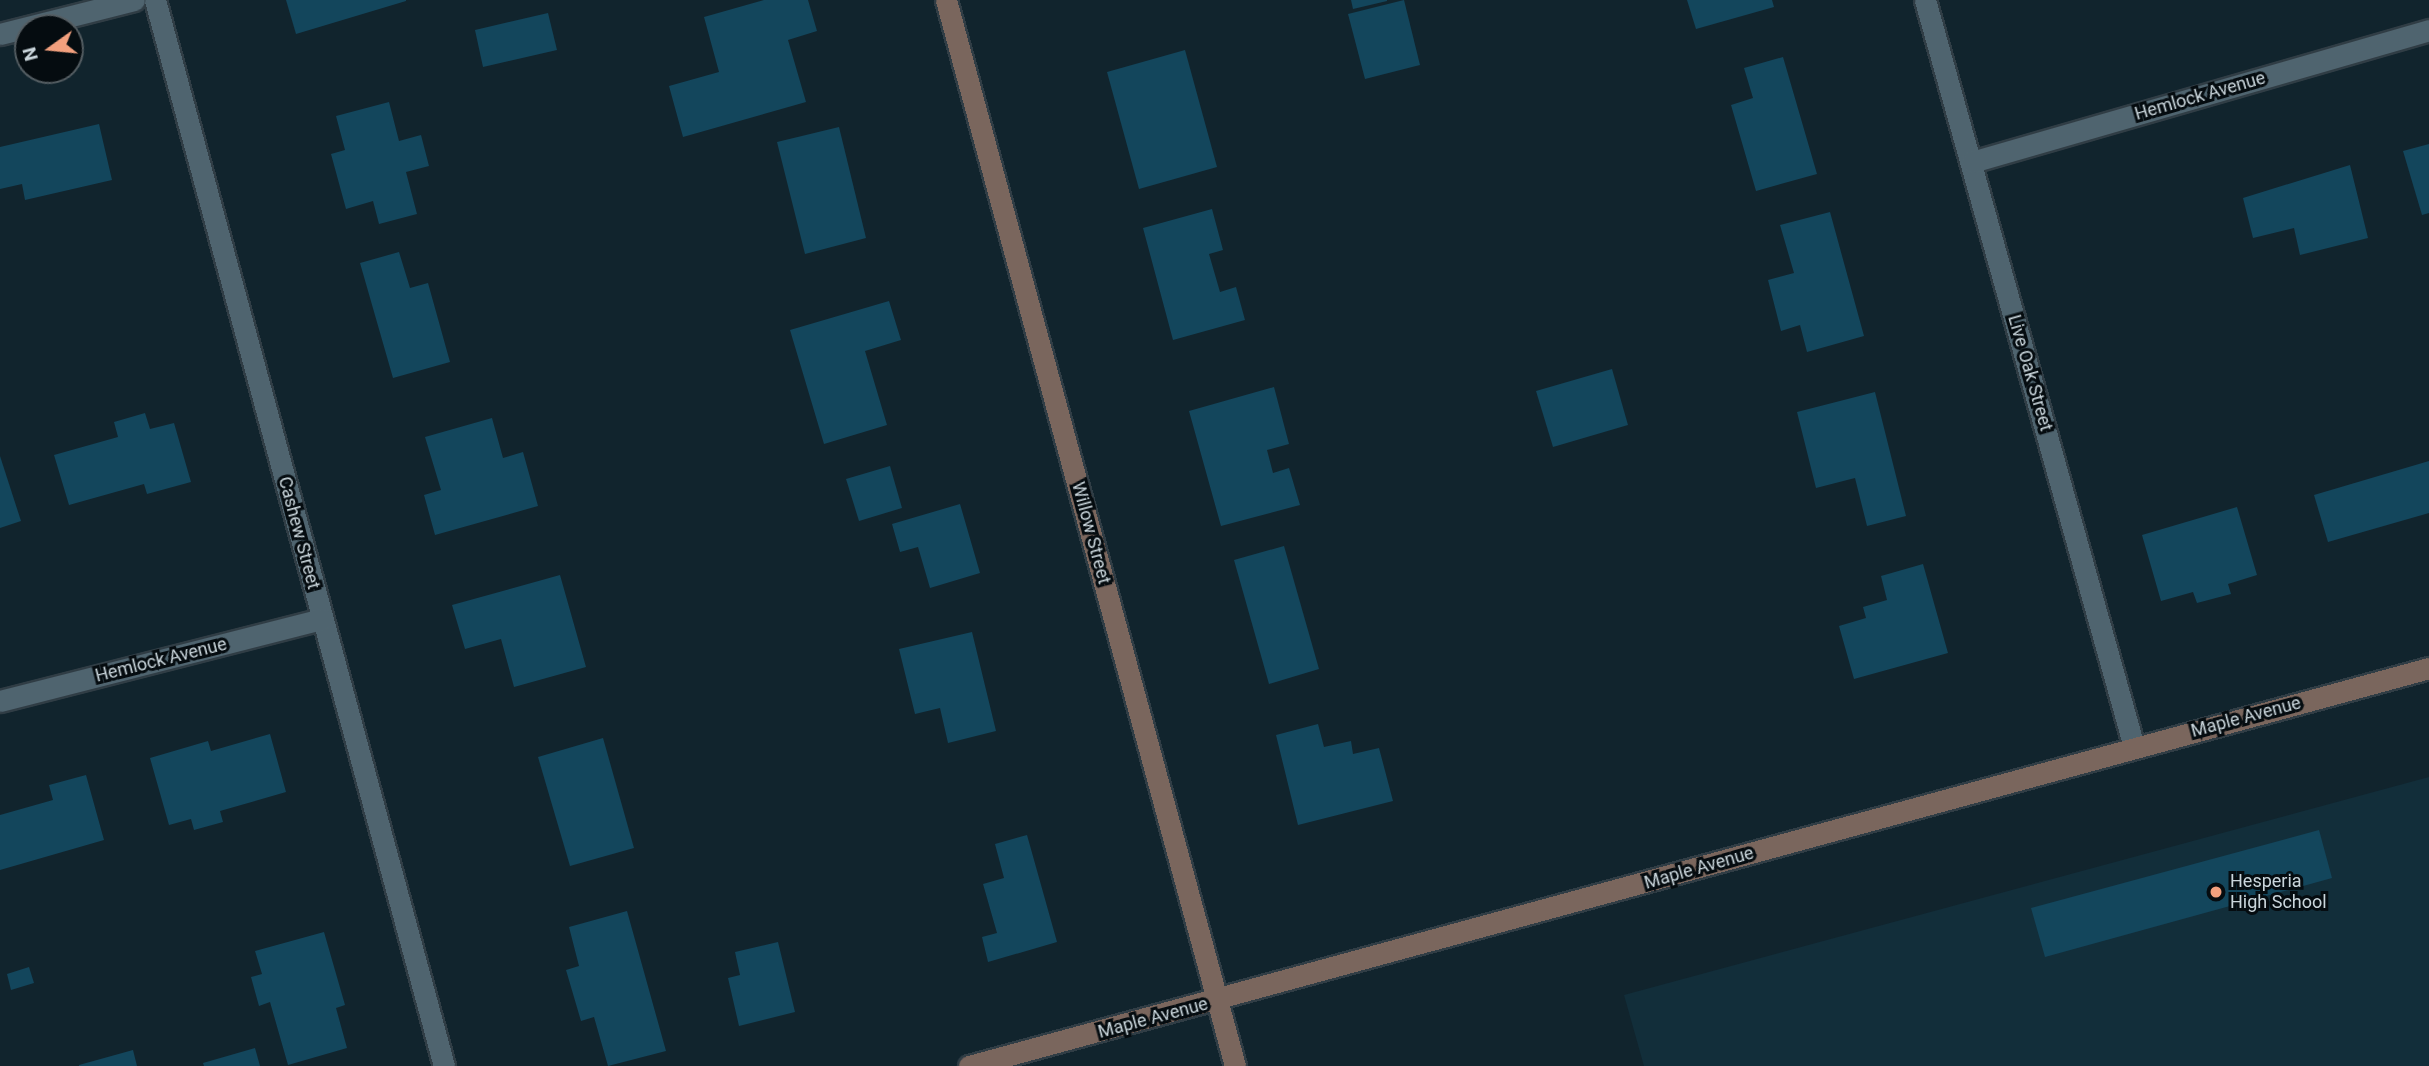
<!DOCTYPE html>
<html>
<head>
<meta charset="utf-8">
<style>
  body { margin:0 }
  #map { position:relative; width:2429px; height:1066px; overflow:hidden; background:#11242d; font-family:Roboto,sans-serif }
  div>[style] { position:absolute }
  .built>* { inset:0; background:#122e3a }
  .building>* { inset:0; background:#13465c }
  .roads { filter:drop-shadow(2px 0 #303d45) drop-shadow(-2px 0 #303d45) drop-shadow(0 2px #303d45) drop-shadow(0 -2px #303d45) }
  .street>* { height:21px; margin:-10.5px; padding:0 10.5px; transform-origin:10.5px; border-radius:10.5px; background:#4f646f }
  .secondary>* { height:21px; margin:-10.5px; padding:0 10.5px; transform-origin:10.5px; border-radius:10.5px; background:#7a665d }
  .dots>* { width:19px; height:19px; translate:-50% -50%; box-sizing:border-box; border:4px solid #050c10; border-radius:50% }
  span { translate:-50% -50%; white-space:nowrap; text-align:center; line-height:1.15; -webkit-text-stroke:6px #050c10; paint-order:stroke }
  .street-label { font-size:18px; color:#cad6dc }
  .poi-label { font-size:18px; color:#cad6dc }
  .left { translate:0 -50%; text-align:left }
  .north { position:absolute; left:14px; top:14px; width:70px; height:70px; box-sizing:border-box; background:#050c10; border:2px solid #545d62; border-radius:50%; rotate:255deg; font-size:19px; font-weight:700; line-height:28px; text-align:center; color:#cad6dc }
  .north::after { content:''; display:block; margin:auto; width:24px; height:32px; background:#f2a07e; clip-path:polygon(50% 0,100% 100%,50% 72%,0 100%) }
</style>
</head>
<body>
<div id="map">
  <div class="built">
    <div style="clip-path:polygon(2429px 777px,2429px 1066px,1644px 1066px,1624px 995px)"></div>
  </div>
  <div class="building">
    <div style="clip-path:polygon(286px 0,406px 0,406px 1px,296px 34px)"></div>
    <div style="clip-path:polygon(764px 0,808px 0,817px 31px,788px 40px,806px 102px,683px 137px,669px 86px,719px 72px,704px 17px)"></div>
    <div style="clip-path:polygon(1351px 0,1387px 0,1387px 1px,1353px 9px)"></div>
    <div style="clip-path:polygon(1404px 0,1420px 65px,1365px 79px,1348px 14px)"></div>
    <div style="clip-path:polygon(1687px 0,1772px 0,1774px 7px,1696px 29px)"></div>
    <div style="clip-path:polygon(548px 13px,557px 50px,483px 67px,475px 30px)"></div>
    <div style="clip-path:polygon(1185px 50px,1217px 167px,1139px 189px,1107px 72px)"></div>
    <div style="clip-path:polygon(1783px 57px,1817px 174px,1756px 191px,1731px 105px,1753px 98px,1744px 68px)"></div>
    <div style="clip-path:polygon(389px 102px,399px 141px,421px 135px,429px 166px,406px 172px,417px 214px,379px 224px,373px 201px,346px 209px,331px 154px,345px 150px,336px 116px)"></div>
    <div style="clip-path:polygon(99px 124px,112px 180px,25px 200px,22px 184px,0 189px,0 147px)"></div>
    <div style="clip-path:polygon(839px 127px,866px 238px,805px 254px,777px 142px)"></div>
    <div style="clip-path:polygon(2429px 144px,2429px 213px,2422px 215px,2403px 151px)"></div>
    <div style="clip-path:polygon(2350px 165px,2368px 238px,2300px 255px,2294px 228px,2253px 238px,2243px 198px)"></div>
    <div style="clip-path:polygon(1212px 209px,1223px 250px,1209px 254px,1220px 292px,1236px 287px,1245px 320px,1173px 340px,1143px 228px)"></div>
    <div style="clip-path:polygon(1830px 212px,1864px 336px,1807px 352px,1800px 325px,1781px 331px,1768px 280px,1794px 273px,1780px 225px)"></div>
    <div style="clip-path:polygon(399px 252px,410px 288px,428px 283px,450px 362px,393px 378px,360px 263px)"></div>
    <div style="clip-path:polygon(889px 301px,901px 340px,865px 351px,887px 425px,824px 444px,790px 330px)"></div>
    <div style="clip-path:polygon(1612px 369px,1628px 425px,1553px 447px,1536px 391px)"></div>
    <div style="clip-path:polygon(1274px 387px,1289px 444px,1267px 450px,1273px 473px,1289px 468px,1300px 505px,1221px 526px,1189px 411px)"></div>
    <div style="clip-path:polygon(1875px 392px,1906px 516px,1867px 526px,1855px 478px,1816px 488px,1797px 412px)"></div>
    <div style="clip-path:polygon(145px 413px,150px 429px,174px 423px,191px 482px,147px 494px,144px 484px,69px 505px,54px 455px,118px 437px,114px 422px)"></div>
    <div style="clip-path:polygon(492px 418px,503px 458px,523px 452px,538px 506px,435px 535px,424px 495px,441px 490px,425px 437px)"></div>
    <div style="clip-path:polygon(0 456px,21px 521px,0 528px)"></div>
    <div style="clip-path:polygon(2429px 461px,2429px 513px,2328px 542px,2314px 495px)"></div>
    <div style="clip-path:polygon(890px 466px,902px 508px,859px 521px,846px 479px)"></div>
    <div style="clip-path:polygon(960px 504px,980px 573px,930px 588px,918px 547px,900px 552px,892px 524px)"></div>
    <div style="clip-path:polygon(2237px 507px,2257px 575px,2228px 584px,2231px 594px,2197px 603px,2193px 592px,2161px 601px,2142px 535px)"></div>
    <div style="clip-path:polygon(1284px 546px,1319px 669px,1269px 684px,1234px 560px)"></div>
    <div style="clip-path:polygon(1923px 564px,1948px 653px,1854px 679px,1839px 626px,1866px 618px,1863px 607px,1887px 600px,1881px 576px)"></div>
    <div style="clip-path:polygon(560px 575px,586px 667px,514px 687px,501px 639px,465px 649px,452px 605px)"></div>
    <div style="clip-path:polygon(972px 632px,996px 731px,948px 743px,940px 708px,915px 714px,899px 649px)"></div>
    <div style="clip-path:polygon(1318px 724px,1324px 747px,1351px 741px,1353px 754px,1379px 748px,1393px 801px,1298px 825px,1276px 735px)"></div>
    <div style="clip-path:polygon(270px 734px,286px 792px,220px 811px,223px 822px,194px 830px,191px 819px,169px 825px,150px 758px,208px 741px,211px 751px)"></div>
    <div style="clip-path:polygon(603px 738px,634px 848px,570px 866px,538px 757px)"></div>
    <div style="clip-path:polygon(86px 775px,104px 840px,0 870px,0 815px,53px 800px,49px 785px)"></div>
    <div style="clip-path:polygon(2319px 830px,2332px 878px,2045px 957px,2031px 908px)"></div>
    <div style="clip-path:polygon(1027px 835px,1057px 942px,988px 962px,982px 937px,997px 933px,983px 884px,1004px 878px,995px 844px)"></div>
    <div style="clip-path:polygon(627px 911px,666px 1051px,608px 1066px,594px 1017px,581px 1021px,566px 970px,579px 966px,569px 927px)"></div>
    <div style="clip-path:polygon(324px 932px,345px 1005px,336px 1008px,347px 1048px,288px 1065px,270px 1002px,259px 1006px,251px 977px,262px 974px,255px 951px)"></div>
    <div style="clip-path:polygon(778px 942px,795px 1012px,739px 1026px,728px 978px,740px 975px,735px 952px)"></div>
    <div style="clip-path:polygon(29px 967px,34px 983px,11px 990px,7px 974px)"></div>
    <div style="clip-path:polygon(255px 1048px,260px 1066px,204px 1066px,203px 1063px)"></div>
    <div style="clip-path:polygon(133px 1050px,137px 1066px,79px 1066px,79px 1065px)"></div>
  </div>
  <div class="roads">
    <div class="street">
      <div style="left:155px;top:0;width:1104px;rotate:74.83deg"></div>
      <div style="left:1925px;top:0;width:776px;rotate:74.37deg"></div>
      <div style="left:0;top:34px;width:138px;rotate:-14.2deg"></div>
      <div style="left:1972px;top:162px;width:476px;rotate:-16.1deg"></div>
      <div style="left:0;top:701px;width:332px;rotate:-14.3deg"></div>
    </div>
    <div class="secondary">
      <div style="left:946px;top:0;width:1104px;rotate:74.83deg"></div>
      <div style="left:969px;top:1066px;width:1513px;rotate:-15.25deg"></div>
    </div>
  </div>
  <div class="dots">
    <div style="left:2216px;top:892px;background:#f2a07e"></div>
  </div>
  <div class="street-label">
    <span style="left:2200px;top:96px;rotate:-16deg">Hemlock Avenue</span>
    <span style="left:2030px;top:373px;rotate:74deg">Live Oak Street</span>
    <span style="left:299px;top:533px;rotate:75deg">Cashew Street</span>
    <span style="left:1091px;top:533px;rotate:75deg">Willow Street</span>
    <span style="left:161px;top:660px;rotate:-14deg">Hemlock Avenue</span>
    <span style="left:2246px;top:717px;rotate:-15deg">Maple Avenue</span>
    <span style="left:1699px;top:868px;rotate:-16deg">Maple Avenue</span>
    <span style="left:1153px;top:1018px;rotate:-15deg">Maple Avenue</span>
  </div>
  <div class="poi-label">
    <span class="left" style="left:2230px;top:892px">Hesperia<br>High School</span>
  </div>
  <div class="north">N</div>
</div>
</body>
</html>
